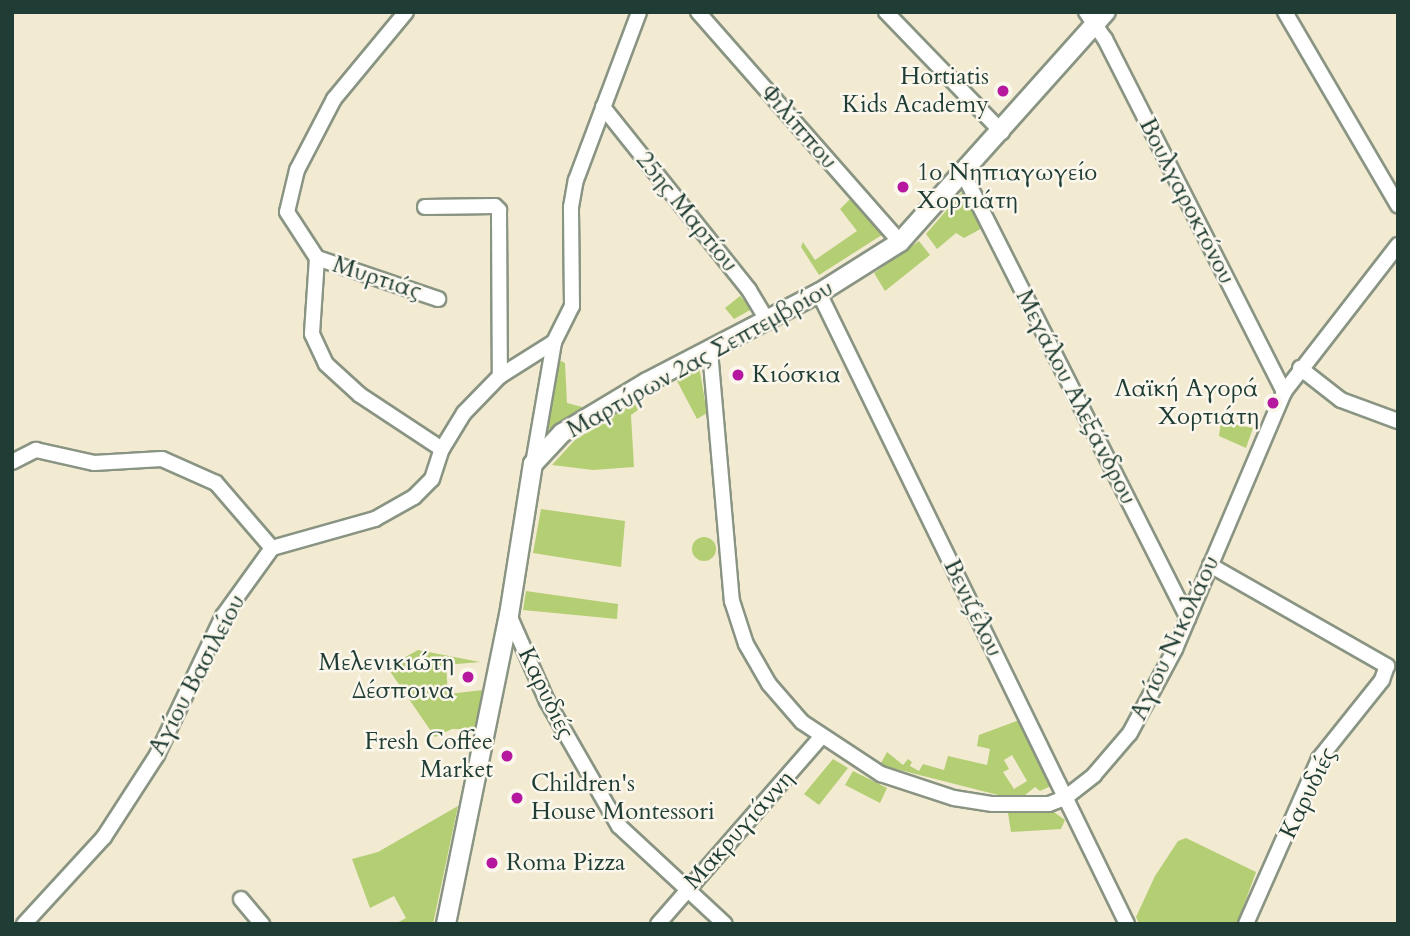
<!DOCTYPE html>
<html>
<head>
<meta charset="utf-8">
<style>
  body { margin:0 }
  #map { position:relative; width:1410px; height:936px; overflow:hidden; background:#f3ead2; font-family:Cardo,serif }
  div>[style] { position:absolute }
  .green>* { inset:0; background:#b4ce74 }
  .round { border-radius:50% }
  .roads { filter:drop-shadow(2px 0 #899483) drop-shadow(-2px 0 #899483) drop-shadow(0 2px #899483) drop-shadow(0 -2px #899483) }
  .minor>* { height:14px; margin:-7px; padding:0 7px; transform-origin:7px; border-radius:7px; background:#fff }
  .tertiary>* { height:18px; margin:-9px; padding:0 9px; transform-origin:9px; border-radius:9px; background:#fff }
  .dots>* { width:19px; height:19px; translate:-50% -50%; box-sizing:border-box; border:4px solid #fbf7ec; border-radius:50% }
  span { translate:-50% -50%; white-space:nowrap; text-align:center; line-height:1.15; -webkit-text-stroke:5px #fbf7ec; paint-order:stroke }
  .poi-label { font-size:24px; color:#1f3d34 }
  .right { translate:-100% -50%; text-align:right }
  .left { translate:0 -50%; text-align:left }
  .street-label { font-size:24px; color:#1f3d34 }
  .frame { position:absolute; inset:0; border:14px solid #1f3d34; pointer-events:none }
</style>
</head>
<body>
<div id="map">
  <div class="green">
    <div style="clip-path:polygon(963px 191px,986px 226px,964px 238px,956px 233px,937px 249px,926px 234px)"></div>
    <div style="clip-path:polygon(853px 196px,885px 233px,819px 275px,801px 247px,803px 242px,815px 260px,857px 231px,840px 209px)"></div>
    <div style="clip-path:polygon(919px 241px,930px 255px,885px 291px,874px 273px)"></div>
    <div style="clip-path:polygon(740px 296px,752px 309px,734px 319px,725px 308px)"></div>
    <div style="clip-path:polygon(557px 359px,565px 363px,567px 403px,586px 408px,547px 430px)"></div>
    <div style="clip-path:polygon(699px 366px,707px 413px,697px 419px,676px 379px)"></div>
    <div style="clip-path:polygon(634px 402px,638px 410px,631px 415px,634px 467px,593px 470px,552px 465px,575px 440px)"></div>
    <div style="clip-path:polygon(1221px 422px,1253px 428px,1246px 448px,1219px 436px)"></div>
    <div style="clip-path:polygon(541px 509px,625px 521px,621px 567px,533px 553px)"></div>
    <div class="round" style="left:692px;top:537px;width:24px;height:24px"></div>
    <div style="clip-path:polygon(526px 591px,618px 604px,617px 619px,523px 610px)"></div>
    <div style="clip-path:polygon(418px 650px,480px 662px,446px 665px,448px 694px,483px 690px,475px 729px,452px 729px,435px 737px,387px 667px)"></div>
    <div style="clip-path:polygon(evenodd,1022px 719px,1053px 779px,1051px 786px,1040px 791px,1035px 787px,1024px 796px,1010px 798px,880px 765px,887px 752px,903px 765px,908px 759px,912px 762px,910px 766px,919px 771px,923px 764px,944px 770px,948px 756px,987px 765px,990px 749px,977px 746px,979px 735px,1022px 719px,1012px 755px,1027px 781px,1014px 789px,1003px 772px,1009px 769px,1004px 760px,1012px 755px)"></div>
    <div style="clip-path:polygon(833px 759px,848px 768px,819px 805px,804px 794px)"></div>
    <div style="clip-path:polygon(853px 771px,887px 788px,880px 803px,845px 785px)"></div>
    <div style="clip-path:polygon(458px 806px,433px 924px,395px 924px,406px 918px,394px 896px,370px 908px,352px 859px,378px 852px)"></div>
    <div style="clip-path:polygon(1051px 810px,1065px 820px,1061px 829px,1011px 832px,1008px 813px)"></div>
    <div style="clip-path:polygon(1186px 838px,1256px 872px,1237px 924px,1139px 924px,1136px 917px,1155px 876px,1178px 841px)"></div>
  </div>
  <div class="roads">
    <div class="minor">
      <div style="left:406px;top:12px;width:113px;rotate:129.6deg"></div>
      <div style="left:334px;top:99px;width:80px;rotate:117.5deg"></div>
      <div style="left:297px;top:170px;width:43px;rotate:103.4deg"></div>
      <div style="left:287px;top:212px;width:55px;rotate:56.9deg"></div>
      <div style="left:317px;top:258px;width:76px;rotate:93.8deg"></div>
      <div style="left:312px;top:334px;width:33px;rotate:65deg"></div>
      <div style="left:326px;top:364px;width:46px;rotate:42.4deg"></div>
      <div style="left:360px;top:395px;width:98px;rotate:33.4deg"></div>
      <div style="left:698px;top:12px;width:306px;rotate:48.7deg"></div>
      <div style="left:886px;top:12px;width:167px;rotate:46deg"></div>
      <div style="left:1086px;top:12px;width:33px;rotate:55deg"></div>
      <div style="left:1105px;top:39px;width:396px;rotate:63.1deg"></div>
      <div style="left:1285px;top:12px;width:224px;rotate:59.7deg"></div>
      <div style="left:603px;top:107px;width:234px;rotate:51.4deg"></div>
      <div style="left:749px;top:290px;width:35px;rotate:59deg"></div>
      <div style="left:964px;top:175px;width:497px;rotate:63.2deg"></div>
      <div style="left:425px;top:207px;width:70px;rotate:-0.8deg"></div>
      <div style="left:495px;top:206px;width:6px;rotate:45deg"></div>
      <div style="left:499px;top:210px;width:166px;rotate:89.7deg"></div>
      <div style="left:317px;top:258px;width:128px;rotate:18.7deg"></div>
      <div style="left:819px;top:293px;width:702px;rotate:63.98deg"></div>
      <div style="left:710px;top:351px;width:251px;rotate:85deg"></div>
      <div style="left:732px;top:601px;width:45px;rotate:72deg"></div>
      <div style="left:746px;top:644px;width:46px;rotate:60.1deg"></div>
      <div style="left:769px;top:684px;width:50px;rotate:49deg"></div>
      <div style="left:802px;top:722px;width:95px;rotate:33.4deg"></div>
      <div style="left:881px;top:774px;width:77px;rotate:18.2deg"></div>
      <div style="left:954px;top:798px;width:39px;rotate:9deg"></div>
      <div style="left:993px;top:804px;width:56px"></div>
      <div style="left:1049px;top:804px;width:17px;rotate:-21deg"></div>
      <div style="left:1065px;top:798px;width:37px;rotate:-38deg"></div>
      <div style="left:1094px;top:775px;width:55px;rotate:-49.4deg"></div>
      <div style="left:1130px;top:733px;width:95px;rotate:-61.8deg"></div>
      <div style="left:1175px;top:649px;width:279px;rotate:-67deg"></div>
      <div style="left:1284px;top:392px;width:186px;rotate:-52.2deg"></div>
      <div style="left:1300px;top:368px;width:52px;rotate:38deg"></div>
      <div style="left:1341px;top:400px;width:61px;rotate:20.2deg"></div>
      <div style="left:12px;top:462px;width:27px;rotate:-27deg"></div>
      <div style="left:36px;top:450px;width:59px;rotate:12.6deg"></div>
      <div style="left:94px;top:463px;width:68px;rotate:-3.4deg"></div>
      <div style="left:162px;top:459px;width:59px;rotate:24deg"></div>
      <div style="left:216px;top:483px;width:86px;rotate:49.3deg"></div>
      <div style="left:533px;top:464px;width:124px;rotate:-80.2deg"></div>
      <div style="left:554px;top:342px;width:40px;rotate:-63.4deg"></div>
      <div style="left:572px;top:306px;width:99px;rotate:-90.6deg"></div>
      <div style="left:571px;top:207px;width:27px;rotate:-80deg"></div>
      <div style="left:576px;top:180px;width:179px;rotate:-69.4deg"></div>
      <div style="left:1210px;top:565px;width:204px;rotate:29.7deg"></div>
      <div style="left:1387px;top:666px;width:15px;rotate:110deg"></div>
      <div style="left:1382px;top:680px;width:101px;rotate:128.6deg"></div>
      <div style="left:1319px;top:759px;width:180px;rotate:113.9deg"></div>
      <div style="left:509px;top:615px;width:94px;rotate:66.2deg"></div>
      <div style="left:547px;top:701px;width:144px;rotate:60.1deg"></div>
      <div style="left:619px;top:826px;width:144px;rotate:42.8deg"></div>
      <div style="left:241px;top:899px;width:33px;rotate:50deg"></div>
      <div style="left:24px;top:924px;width:118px;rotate:-47.4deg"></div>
      <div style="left:104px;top:837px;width:98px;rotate:-57.1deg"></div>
      <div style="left:157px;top:755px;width:154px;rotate:-64.6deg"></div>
      <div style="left:223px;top:616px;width:84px;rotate:-54.2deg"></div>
      <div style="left:272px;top:548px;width:107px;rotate:-15.7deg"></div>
      <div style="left:375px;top:519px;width:45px;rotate:-29.4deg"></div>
      <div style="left:414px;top:497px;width:25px;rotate:-45deg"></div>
      <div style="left:432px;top:479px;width:32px;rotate:-72deg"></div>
      <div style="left:442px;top:449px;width:42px;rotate:-58.6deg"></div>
      <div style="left:464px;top:413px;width:52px;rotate:-45.8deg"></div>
      <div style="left:500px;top:376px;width:64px;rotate:-32.2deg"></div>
      <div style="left:658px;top:924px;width:248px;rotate:-48.9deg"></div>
    </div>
    <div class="tertiary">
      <div style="left:446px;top:924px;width:315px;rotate:-78.5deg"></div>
      <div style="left:509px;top:615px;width:153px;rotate:-81deg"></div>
      <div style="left:533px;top:464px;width:42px;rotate:-46.9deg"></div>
      <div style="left:562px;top:433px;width:99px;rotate:-31deg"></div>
      <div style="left:647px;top:382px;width:194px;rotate:-27.4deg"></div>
      <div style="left:819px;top:293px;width:96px;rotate:-32.2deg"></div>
      <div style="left:900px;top:242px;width:309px;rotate:-48.2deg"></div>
    </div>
  </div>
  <div class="dots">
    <div style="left:1003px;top:91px;background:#b5179e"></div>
    <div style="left:903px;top:187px;background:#b5179e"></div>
    <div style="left:738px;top:375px;background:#b5179e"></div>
    <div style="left:1273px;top:403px;background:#b5179e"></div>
    <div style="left:468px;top:677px;background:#b5179e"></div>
    <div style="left:507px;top:756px;background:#b5179e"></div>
    <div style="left:517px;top:798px;background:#b5179e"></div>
    <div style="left:492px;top:863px;background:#b5179e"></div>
  </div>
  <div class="poi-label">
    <span class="right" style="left:989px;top:91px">Hortiatis<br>Kids Academy</span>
    <span class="left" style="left:917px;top:187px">1ο Νηπιαγωγείο<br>Χορτιάτη</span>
    <span class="left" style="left:752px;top:375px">Κιόσκια</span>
    <span class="right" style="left:1259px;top:403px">Λαϊκή Αγορά<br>Χορτιάτη</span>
    <span class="right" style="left:454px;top:677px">Μελενικιώτη<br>Δέσποινα</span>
    <span class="right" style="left:493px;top:756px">Fresh Coffee<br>Market</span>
    <span class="left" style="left:531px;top:798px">Children's<br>House Montessori</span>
    <span class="left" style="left:506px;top:863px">Roma Pizza</span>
  </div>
  <div class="street-label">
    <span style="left:799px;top:127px;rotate:49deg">Φιλίππου</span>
    <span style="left:1187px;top:201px;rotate:63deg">Βουλγαροκτόνου</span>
    <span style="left:687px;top:212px;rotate:51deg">25ης Μαρτίου</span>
    <span style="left:377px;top:278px;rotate:18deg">Μυρτιάς</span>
    <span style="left:700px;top:359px;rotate:-29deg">Μαρτύρων 2ας Σεπτεμβρίου</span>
    <span style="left:1076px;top:397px;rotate:63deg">Μεγάλου Αλεξάνδρου</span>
    <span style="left:973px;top:608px;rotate:64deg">Βενιζέλου</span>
    <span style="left:1175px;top:638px;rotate:-65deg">Αγίου Νικολάου</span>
    <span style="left:197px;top:675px;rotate:-62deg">Αγίου Βασιλείου</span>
    <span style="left:546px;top:693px;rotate:64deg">Καρυδιές</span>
    <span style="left:1308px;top:793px;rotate:-64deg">Καρυδιές</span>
    <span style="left:739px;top:830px;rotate:-48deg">Μακρυγιάννη</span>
  </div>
  <div class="frame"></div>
</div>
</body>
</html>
